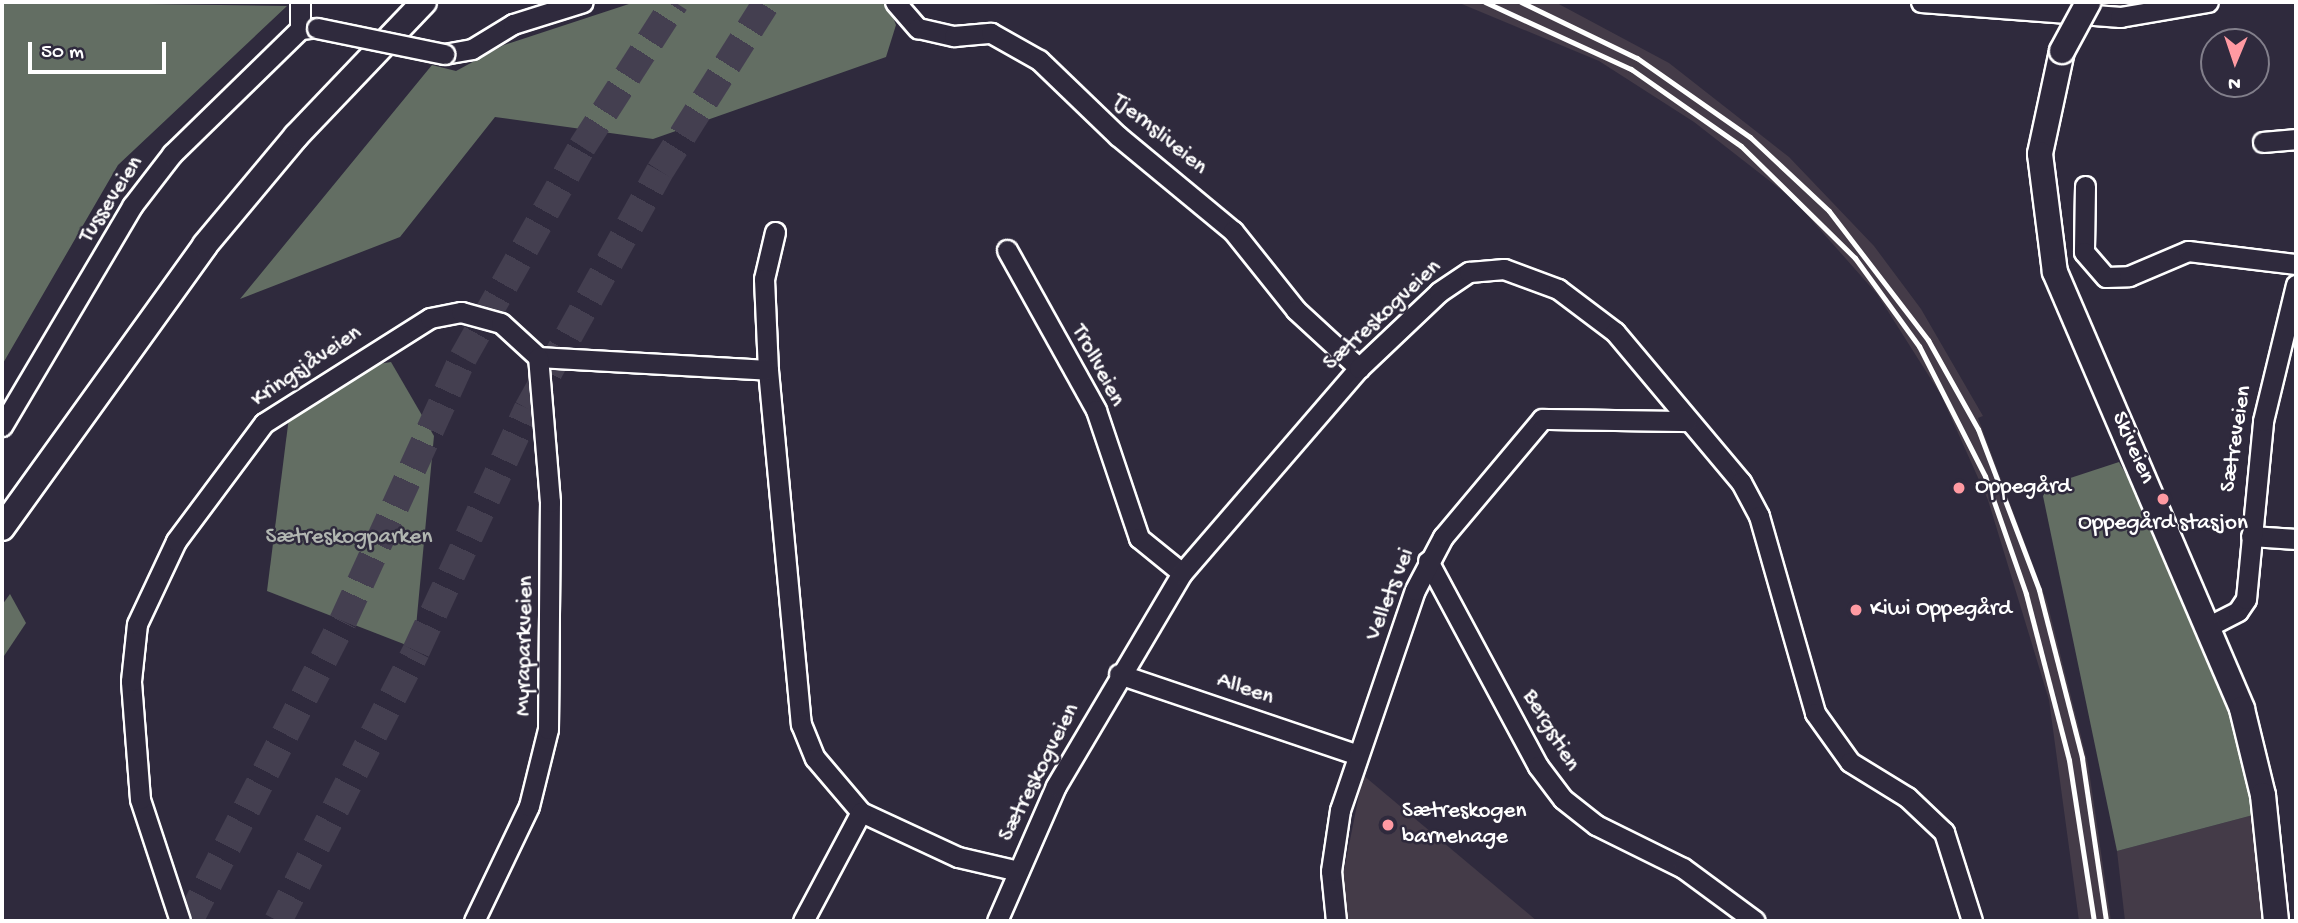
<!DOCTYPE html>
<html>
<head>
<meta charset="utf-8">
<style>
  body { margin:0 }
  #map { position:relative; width:2298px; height:923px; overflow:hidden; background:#2f2a3d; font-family:"Gochi Hand",sans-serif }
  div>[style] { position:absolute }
  .built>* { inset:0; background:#443b48 }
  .green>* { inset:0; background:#636e63 }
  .highway-tunnel>* { height:28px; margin-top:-14px; transform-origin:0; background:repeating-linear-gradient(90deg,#443f50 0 28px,transparent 0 42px) }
  .roads { filter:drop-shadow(2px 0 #fff) drop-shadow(-2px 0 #fff) drop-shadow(0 2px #fff) drop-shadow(0 -2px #fff) }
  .minor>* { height:19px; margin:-9.5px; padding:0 9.5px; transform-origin:9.5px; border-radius:9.5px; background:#2f2a3d }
  .major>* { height:24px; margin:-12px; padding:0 12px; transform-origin:12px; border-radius:12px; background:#2f2a3d }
  .rail>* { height:5px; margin:-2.5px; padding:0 2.5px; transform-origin:2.5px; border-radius:2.5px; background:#fff }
  .bridges { filter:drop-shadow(2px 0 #fff) drop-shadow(-2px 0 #fff) drop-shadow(0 2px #fff) drop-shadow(0 -2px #fff) }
  .minor-bridge>* { height:19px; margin:-9.5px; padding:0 9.5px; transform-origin:9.5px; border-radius:9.5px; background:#2f2a3d }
  .major-bridge>* { height:24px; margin:-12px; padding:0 12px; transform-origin:12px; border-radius:12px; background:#2f2a3d }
  .dots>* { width:19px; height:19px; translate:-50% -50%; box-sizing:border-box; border:4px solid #2f2a3d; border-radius:50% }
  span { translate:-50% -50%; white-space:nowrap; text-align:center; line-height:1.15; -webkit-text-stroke:5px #2f2a3d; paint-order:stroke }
  .street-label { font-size:23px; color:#fff }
  .poi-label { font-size:23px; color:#fff }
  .left { translate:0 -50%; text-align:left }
  .park-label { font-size:23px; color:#b1b6b1 }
  .frame { position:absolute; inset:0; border:4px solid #fff; pointer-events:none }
  .north { position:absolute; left:2200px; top:28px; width:70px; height:70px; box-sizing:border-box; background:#2f2a3d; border:2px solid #827f8b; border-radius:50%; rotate:182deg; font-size:19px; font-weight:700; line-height:28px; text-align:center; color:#fff }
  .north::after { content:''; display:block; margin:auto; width:24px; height:32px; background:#ff9aa2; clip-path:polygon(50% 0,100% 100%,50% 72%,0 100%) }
  .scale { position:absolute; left:28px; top:42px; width:138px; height:32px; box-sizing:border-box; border:4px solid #fff; border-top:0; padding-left:9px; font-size:21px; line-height:24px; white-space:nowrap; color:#fff; -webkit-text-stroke:5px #2f2a3d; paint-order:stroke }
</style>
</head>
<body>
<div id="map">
  <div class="built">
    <div style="clip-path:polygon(1457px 2px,1555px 2px,1669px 63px,1789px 157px,1874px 246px,1921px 309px,1983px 416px,1978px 418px,2047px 602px,2088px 764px,2111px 921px,2079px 921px,2049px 700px,1988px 500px,1941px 395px,1877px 294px,1793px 199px,1694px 122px,1599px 61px)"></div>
    <div style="clip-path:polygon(1363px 775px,1537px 921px,1346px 921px,1343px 875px)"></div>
    <div style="clip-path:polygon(2257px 814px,2268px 921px,2125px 921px,2117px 851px)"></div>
  </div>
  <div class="green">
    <div style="clip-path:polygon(2px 2px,287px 6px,118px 165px,2px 365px)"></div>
    <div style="clip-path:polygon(635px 2px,887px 2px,896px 25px,886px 57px,653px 139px,495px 117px,400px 237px,240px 299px,432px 65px,456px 71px,504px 45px)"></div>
    <div style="clip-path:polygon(391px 362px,434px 436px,414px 648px,267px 591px,289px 417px,372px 365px)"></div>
    <div style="clip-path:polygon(2119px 462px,2146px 510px,2231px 712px,2257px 814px,2117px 851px,2043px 496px,2049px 485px)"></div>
    <div style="clip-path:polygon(10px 594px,26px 623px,2px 659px,2px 605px)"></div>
  </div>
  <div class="highway-tunnel">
    <div style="left:189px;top:921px;width:337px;rotate:-62.8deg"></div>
    <div style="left:343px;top:621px;width:289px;rotate:-65.5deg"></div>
    <div style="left:463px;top:358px;width:242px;rotate:-60.6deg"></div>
    <div style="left:582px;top:147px;width:172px;rotate:-57.3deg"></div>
    <div style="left:278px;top:921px;width:303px;rotate:-62.9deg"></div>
    <div style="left:416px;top:651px;width:267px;rotate:-65.2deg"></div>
    <div style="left:528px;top:409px;width:272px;rotate:-61deg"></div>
    <div style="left:660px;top:171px;width:200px;rotate:-57.7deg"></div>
  </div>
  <div class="roads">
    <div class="minor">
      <div style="left:300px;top:2px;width:27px;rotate:90deg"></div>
      <div style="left:300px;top:29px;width:10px;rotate:-6deg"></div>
      <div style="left:895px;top:2px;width:35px;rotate:49deg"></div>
      <div style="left:918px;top:28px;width:37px;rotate:13deg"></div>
      <div style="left:954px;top:36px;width:37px;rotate:-5deg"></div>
      <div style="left:991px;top:33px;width:55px;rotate:29.4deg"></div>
      <div style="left:1039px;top:60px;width:110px;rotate:43.9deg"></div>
      <div style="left:1118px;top:136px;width:149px;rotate:39.6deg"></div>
      <div style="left:1233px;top:231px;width:101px;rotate:51.4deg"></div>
      <div style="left:1296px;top:310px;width:86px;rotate:42.6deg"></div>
      <div style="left:1921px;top:2px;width:200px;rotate:4.3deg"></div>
      <div style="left:2120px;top:17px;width:89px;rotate:-9.7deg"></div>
      <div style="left:444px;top:54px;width:28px;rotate:-10deg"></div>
      <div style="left:472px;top:49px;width:48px;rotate:-31.4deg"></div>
      <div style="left:513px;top:24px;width:73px;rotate:-17.4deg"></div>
      <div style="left:2263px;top:142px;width:33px;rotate:-5deg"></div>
      <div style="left:2085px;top:186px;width:66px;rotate:90.9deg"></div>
      <div style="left:2084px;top:252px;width:33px;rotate:49deg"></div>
      <div style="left:2106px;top:277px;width:23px;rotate:-2deg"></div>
      <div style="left:2129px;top:276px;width:64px;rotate:-23deg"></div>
      <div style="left:2188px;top:251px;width:109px;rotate:6.9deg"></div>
      <div style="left:775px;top:232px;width:48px;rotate:103.2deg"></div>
      <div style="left:764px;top:279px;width:91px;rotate:87.5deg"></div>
      <div style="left:768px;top:370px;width:356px;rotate:84.7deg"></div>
      <div style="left:801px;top:724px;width:37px;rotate:68deg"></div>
      <div style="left:815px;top:758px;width:71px;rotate:49.6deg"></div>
      <div style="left:861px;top:812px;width:107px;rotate:24.9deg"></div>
      <div style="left:958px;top:857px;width:62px;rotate:13.1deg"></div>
      <div style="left:1007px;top:250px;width:183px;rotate:60.9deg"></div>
      <div style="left:1096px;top:410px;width:135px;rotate:71.4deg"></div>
      <div style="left:1139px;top:538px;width:55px;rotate:39.1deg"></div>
      <div style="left:2px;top:426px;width:256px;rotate:-59.4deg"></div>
      <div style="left:132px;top:206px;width:66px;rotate:-52.4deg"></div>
      <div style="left:172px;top:154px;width:179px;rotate:-44.3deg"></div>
      <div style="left:2251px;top:536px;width:45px;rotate:3.8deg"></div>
      <div style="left:1428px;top:561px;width:233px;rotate:61.8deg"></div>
      <div style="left:1538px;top:766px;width:41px;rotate:52.9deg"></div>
      <div style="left:1563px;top:799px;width:42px;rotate:38.2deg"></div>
      <div style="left:1596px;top:825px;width:97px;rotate:26.3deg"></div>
      <div style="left:1683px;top:868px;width:89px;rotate:36.4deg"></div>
      <div style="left:2211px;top:625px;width:30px;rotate:-27deg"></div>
      <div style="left:2238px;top:611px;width:14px;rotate:-56deg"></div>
      <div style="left:2246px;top:599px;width:179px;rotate:-84.5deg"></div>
      <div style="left:2263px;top:421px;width:140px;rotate:-76.4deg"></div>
      <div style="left:1119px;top:674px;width:250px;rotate:18.7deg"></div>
      <div style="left:180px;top:921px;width:128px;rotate:-108.2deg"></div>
      <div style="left:140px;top:799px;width:118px;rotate:-94.4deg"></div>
      <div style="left:131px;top:681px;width:57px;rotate:-84deg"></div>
      <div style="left:137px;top:624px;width:92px;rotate:-64.8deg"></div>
      <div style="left:176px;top:541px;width:147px;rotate:-53.3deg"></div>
      <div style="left:264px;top:423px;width:196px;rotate:-32.3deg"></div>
      <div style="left:430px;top:318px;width:32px;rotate:-11deg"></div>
      <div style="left:461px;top:312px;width:41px;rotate:15.4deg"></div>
      <div style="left:501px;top:323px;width:50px;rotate:42.6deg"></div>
      <div style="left:538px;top:357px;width:230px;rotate:3.2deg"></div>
      <div style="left:474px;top:921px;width:127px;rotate:-64.4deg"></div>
      <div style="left:529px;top:806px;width:79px;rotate:-76.1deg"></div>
      <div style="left:548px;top:729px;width:227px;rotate:-89.5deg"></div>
      <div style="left:550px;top:502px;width:145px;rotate:-94.7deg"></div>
      <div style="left:803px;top:921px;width:123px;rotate:-62deg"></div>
      <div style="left:997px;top:921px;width:147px;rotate:-66.4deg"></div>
      <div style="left:1056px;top:786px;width:247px;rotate:-59.4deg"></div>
      <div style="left:1182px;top:573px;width:271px;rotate:-49.2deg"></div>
      <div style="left:1359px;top:368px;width:110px;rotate:-43.5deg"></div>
      <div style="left:1439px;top:292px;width:36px;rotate:-34deg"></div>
      <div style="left:1469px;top:272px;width:35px;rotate:-5deg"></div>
      <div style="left:1504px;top:269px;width:58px;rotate:20.3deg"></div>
      <div style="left:1558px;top:289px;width:71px;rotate:37deg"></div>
      <div style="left:1615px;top:332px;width:196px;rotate:50deg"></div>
      <div style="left:1741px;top:482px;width:38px;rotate:62deg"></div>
      <div style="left:1759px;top:516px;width:205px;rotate:74.1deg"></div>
      <div style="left:1815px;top:713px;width:60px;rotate:54.5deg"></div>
      <div style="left:1850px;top:762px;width:67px;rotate:31.6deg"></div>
      <div style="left:1907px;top:797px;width:51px;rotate:43.4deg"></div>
      <div style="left:1944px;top:832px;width:93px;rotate:72.5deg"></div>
      <div style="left:1336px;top:921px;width:50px;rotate:-95.7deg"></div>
      <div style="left:1331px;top:871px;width:62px;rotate:-81.6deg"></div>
      <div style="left:1340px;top:810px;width:232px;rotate:-71.2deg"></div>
      <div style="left:1415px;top:590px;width:60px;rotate:-62.2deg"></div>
      <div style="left:1443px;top:537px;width:154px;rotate:-50deg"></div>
      <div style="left:1542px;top:419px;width:145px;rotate:0.8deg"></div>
    </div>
    <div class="major">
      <div style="left:2062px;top:51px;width:105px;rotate:102.1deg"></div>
      <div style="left:2040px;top:154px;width:119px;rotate:82.8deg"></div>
      <div style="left:2055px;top:272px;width:475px;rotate:66.8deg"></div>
      <div style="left:2242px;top:709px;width:89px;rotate:76.3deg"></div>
      <div style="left:2263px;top:795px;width:127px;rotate:84.1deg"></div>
      <div style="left:2px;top:528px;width:348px;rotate:-54.3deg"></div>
      <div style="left:205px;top:245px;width:142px;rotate:-50.1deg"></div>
      <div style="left:296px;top:136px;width:185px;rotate:-46.3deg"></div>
    </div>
  </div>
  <div class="rail">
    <div style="left:1485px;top:2px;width:161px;rotate:24.7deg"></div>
    <div style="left:1631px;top:69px;width:134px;rotate:35deg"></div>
    <div style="left:1741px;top:146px;width:160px;rotate:44.5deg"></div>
    <div style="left:1855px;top:258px;width:109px;rotate:54deg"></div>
    <div style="left:1919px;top:346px;width:146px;rotate:63.1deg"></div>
    <div style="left:1985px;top:476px;width:125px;rotate:70.8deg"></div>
    <div style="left:2026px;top:594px;width:171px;rotate:75.5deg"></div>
    <div style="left:2069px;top:760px;width:163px;rotate:81.2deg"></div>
    <div style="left:1521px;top:2px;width:129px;rotate:25.8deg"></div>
    <div style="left:1637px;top:58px;width:138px;rotate:35deg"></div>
    <div style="left:1750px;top:137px;width:108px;rotate:43.1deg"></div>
    <div style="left:1829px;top:211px;width:163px;rotate:52.5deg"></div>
    <div style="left:1928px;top:340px;width:102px;rotate:60.7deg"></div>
    <div style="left:1978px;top:429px;width:172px;rotate:69.2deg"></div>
    <div style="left:2039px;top:590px;width:173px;rotate:75.6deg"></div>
    <div style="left:2082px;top:758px;width:165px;rotate:81.6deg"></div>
  </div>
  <div class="bridges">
    <div class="minor-bridge">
      <div style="left:317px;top:28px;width:130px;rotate:11.6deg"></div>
    </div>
    <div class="major-bridge">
      <div style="left:2062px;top:51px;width:55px;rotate:-61.6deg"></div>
    </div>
  </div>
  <div class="dots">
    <div style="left:1959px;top:488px;background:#ff9aa2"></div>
    <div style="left:2163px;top:499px;background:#ff9aa2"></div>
    <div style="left:1856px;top:610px;background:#ff9aa2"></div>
    <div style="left:1388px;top:825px;background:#ff9aa2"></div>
  </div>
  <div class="street-label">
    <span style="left:1159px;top:135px;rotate:39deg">Tjernsliveien</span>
    <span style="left:112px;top:200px;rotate:-57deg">Tusseveien</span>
    <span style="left:1383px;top:316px;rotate:-43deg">Sætreskogveien</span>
    <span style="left:1097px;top:366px;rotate:62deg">Trollveien</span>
    <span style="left:307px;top:367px;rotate:-34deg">Kringsjåveien</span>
    <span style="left:2237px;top:439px;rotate:-81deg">Sætreveien</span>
    <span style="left:2132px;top:448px;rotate:66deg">Skiveien</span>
    <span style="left:1391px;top:595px;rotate:-68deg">Vellets vei</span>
    <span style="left:526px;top:646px;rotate:-89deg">Myraparkveien</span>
    <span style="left:1245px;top:690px;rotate:19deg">Alleen</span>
    <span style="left:1550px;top:731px;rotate:59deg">Bergstien</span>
    <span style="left:1040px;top:773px;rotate:-63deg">Sætreskogveien</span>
  </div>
  <div class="poi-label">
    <span class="left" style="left:1975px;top:488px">Oppegård</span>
    <span style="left:2163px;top:524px">Oppegård stasjon</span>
    <span class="left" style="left:1870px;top:610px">Kiwi Oppegård</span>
    <span class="left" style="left:1402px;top:825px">Sætreskogen<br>barnehage</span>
  </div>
  <div class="park-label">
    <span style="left:349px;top:538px">Sætreskogparken</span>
  </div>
  <div class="frame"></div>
  <div class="north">N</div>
  <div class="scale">50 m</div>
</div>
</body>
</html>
